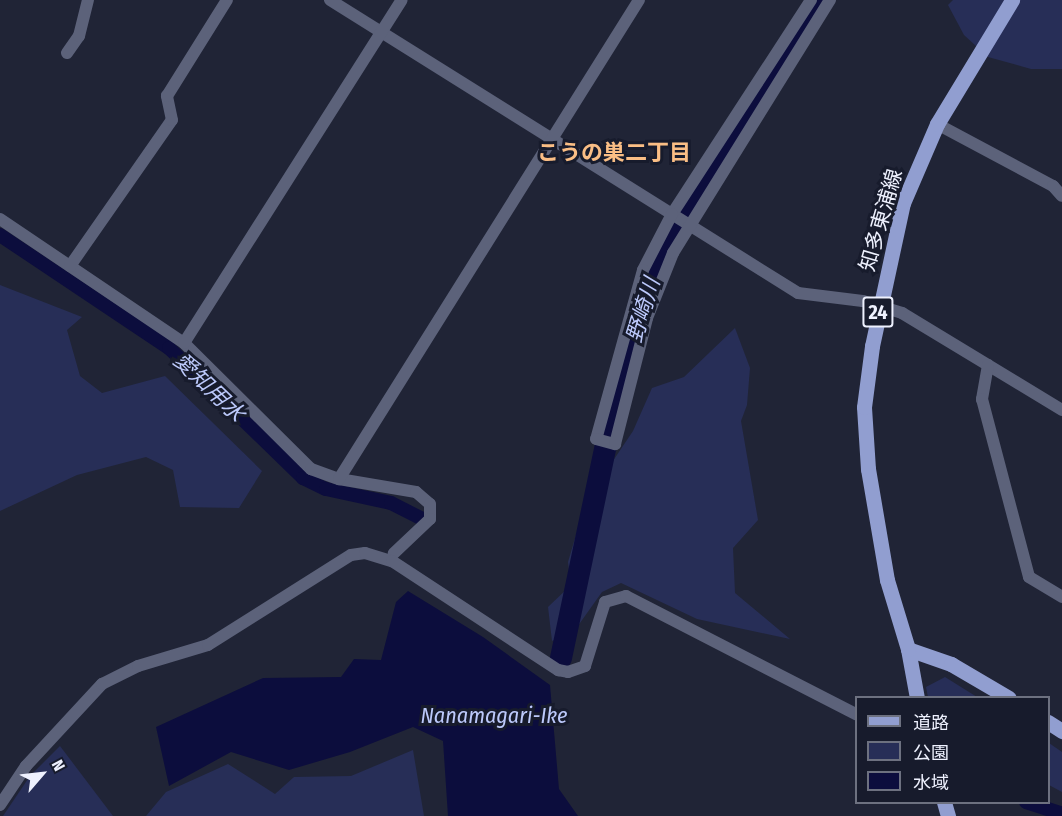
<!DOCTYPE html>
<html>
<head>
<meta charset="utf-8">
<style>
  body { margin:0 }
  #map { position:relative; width:1062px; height:816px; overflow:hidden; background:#202436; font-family:"Fira Sans Condensed","Noto Sans JP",sans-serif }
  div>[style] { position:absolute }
  .green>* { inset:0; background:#272e57 }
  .water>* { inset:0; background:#0c0d3d }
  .canal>* { height:14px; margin:-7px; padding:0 7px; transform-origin:7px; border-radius:7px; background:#0c0d3d }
  .river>* { height:22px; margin:-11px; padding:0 11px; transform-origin:11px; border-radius:11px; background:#0c0d3d }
  .minor>* { height:12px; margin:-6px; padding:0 6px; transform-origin:6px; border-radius:6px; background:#5c627a }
  .primary>* { height:15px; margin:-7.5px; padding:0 7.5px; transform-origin:7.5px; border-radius:7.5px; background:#919ed0 }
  span { translate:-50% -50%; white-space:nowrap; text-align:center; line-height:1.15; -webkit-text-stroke:6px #171b2c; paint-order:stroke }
  .shield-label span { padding:2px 4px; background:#171b2c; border:2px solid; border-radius:4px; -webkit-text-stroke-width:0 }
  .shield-label { font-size:20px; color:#eef1fe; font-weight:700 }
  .street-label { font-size:21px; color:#eef1fe }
  .neighbourhood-label { font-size:22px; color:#fabe85; font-weight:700 }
  .water-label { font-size:22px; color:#bcc9fb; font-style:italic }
  .legend { position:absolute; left:855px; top:696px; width:195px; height:108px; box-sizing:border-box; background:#171b2c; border:2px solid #6d7180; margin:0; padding:8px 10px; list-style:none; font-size:18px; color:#eef1fe }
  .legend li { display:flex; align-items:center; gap:12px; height:30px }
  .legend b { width:30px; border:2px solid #6d7180 }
  .north { position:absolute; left:12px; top:744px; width:60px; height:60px; -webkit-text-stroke:4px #171b2c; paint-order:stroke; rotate:62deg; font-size:16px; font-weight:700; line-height:24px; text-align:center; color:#eef1fe }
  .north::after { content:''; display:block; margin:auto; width:21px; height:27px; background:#eef1fe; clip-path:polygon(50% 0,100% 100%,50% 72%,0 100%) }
</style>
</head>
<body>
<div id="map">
  <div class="green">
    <div style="clip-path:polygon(953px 0,1062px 0,1062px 69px,1031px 69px,988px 57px,964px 35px,948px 5px)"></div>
    <div style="clip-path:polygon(0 285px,82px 317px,67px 330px,80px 376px,102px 393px,165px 376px,262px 471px,239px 508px,180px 507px,173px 470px,146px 457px,77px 475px,0 511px)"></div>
    <div style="clip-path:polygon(735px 328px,750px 368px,747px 405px,741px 421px,758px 520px,733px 548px,735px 593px,790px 639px,697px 619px,621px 583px,602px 592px,575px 630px,552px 641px,548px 607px,571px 585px,568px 562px,586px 501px,633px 431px,652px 388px,684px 377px)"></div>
    <div style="clip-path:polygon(945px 677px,977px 697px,928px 697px,926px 687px)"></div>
    <div style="clip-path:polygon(1049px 743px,1062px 752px,1062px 792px,1049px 785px)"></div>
    <div style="clip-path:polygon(60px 746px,113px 816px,3px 816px,30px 776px)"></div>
    <div style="clip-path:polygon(413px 750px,424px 816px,146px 816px,166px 792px,228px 764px,275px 794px,294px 777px,351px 776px)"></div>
  </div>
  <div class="water">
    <div style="clip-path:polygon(408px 591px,483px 637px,550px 685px,559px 789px,578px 816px,448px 816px,443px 741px,413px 727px,350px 752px,289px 770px,231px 752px,169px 786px,156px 727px,263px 678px,341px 677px,354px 659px,381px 660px,396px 602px)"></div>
  </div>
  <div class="canal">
    <div style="left:0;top:235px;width:203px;rotate:33.8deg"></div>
    <div style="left:169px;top:348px;width:187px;rotate:44.1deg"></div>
    <div style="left:303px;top:478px;width:25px;rotate:26deg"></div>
    <div style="left:326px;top:489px;width:66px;rotate:12.2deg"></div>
    <div style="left:391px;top:503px;width:36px;rotate:27deg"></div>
    <div style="left:1026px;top:802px;width:38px;rotate:18deg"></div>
  </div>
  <div class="river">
    <div style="left:561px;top:658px;width:228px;rotate:-78.1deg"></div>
    <div style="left:608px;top:435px;width:148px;rotate:-75.5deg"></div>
    <div style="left:645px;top:292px;width:49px;rotate:-66deg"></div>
    <div style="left:665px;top:247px;width:292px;rotate:-57.7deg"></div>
  </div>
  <div class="minor">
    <div style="left:330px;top:0;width:552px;rotate:32.05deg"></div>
    <div style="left:798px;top:293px;width:65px;rotate:7deg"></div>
    <div style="left:863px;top:301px;width:41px;rotate:17.1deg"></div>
    <div style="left:902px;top:313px;width:187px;rotate:31.2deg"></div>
    <div style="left:811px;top:0;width:255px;rotate:123deg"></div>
    <div style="left:672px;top:214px;width:63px;rotate:117.4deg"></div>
    <div style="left:643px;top:270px;width:175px;rotate:105.5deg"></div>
    <div style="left:596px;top:439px;width:20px;rotate:15deg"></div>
    <div style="left:615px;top:444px;width:130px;rotate:-75.7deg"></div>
    <div style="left:647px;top:318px;width:70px;rotate:-68.2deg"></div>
    <div style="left:673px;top:253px;width:298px;rotate:-58.2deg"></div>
    <div style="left:67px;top:53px;width:21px;rotate:-55deg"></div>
    <div style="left:79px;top:36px;width:37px;rotate:-76deg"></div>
    <div style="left:937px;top:124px;width:132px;rotate:28.1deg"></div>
    <div style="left:1053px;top:186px;width:13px;rotate:48deg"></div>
    <div style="left:0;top:219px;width:222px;rotate:34deg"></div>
    <div style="left:184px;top:343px;width:179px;rotate:44.8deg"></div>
    <div style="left:311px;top:469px;width:30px;rotate:20deg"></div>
    <div style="left:339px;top:479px;width:78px;rotate:9.6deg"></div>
    <div style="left:416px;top:492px;width:18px;rotate:41deg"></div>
    <div style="left:430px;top:504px;width:15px;rotate:90deg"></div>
    <div style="left:430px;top:519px;width:50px;rotate:136.6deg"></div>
    <div style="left:70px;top:266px;width:178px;rotate:-55.1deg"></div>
    <div style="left:172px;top:120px;width:25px;rotate:-102deg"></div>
    <div style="left:167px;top:96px;width:113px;rotate:-58deg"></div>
    <div style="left:184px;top:343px;width:406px;rotate:-57.6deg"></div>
    <div style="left:988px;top:365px;width:35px;rotate:100deg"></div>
    <div style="left:982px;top:399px;width:184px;rotate:75.2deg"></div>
    <div style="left:1029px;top:577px;width:39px;rotate:31deg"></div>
    <div style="left:339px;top:479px;width:565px;rotate:-57.94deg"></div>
    <div style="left:0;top:805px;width:47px;rotate:-56.3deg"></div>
    <div style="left:26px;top:766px;width:112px;rotate:-47.2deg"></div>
    <div style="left:102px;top:684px;width:40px;rotate:-26.6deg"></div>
    <div style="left:138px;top:666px;width:73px;rotate:-16.7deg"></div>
    <div style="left:208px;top:645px;width:169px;rotate:-32.2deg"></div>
    <div style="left:351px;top:555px;width:14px;rotate:-8deg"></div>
    <div style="left:365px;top:553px;width:28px;rotate:17deg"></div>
    <div style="left:392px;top:561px;width:199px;rotate:33.3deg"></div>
    <div style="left:558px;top:670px;width:10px;rotate:11deg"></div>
    <div style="left:568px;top:672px;width:18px;rotate:-19deg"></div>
    <div style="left:585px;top:666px;width:67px;rotate:-72.6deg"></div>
    <div style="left:605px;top:602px;width:22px;rotate:-16deg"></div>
    <div style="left:626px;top:596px;width:259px;rotate:27.2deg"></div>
  </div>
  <div class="primary">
    <div style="left:908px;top:649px;width:46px;rotate:19.2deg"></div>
    <div style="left:951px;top:664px;width:67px;rotate:30.4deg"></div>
    <div style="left:917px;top:698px;width:50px;rotate:-100.4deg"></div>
    <div style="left:908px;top:649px;width:72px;rotate:-106.9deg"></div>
    <div style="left:887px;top:580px;width:113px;rotate:-99.7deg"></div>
    <div style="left:868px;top:469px;width:62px;rotate:-93.7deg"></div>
    <div style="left:864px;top:407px;width:62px;rotate:-82.5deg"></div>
    <div style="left:872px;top:346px;width:146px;rotate:-77.8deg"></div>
    <div style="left:903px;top:203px;width:86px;rotate:-66.7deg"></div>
    <div style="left:937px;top:124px;width:145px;rotate:-58.8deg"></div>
    <div style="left:1048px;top:722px;width:17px;rotate:33deg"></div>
    <div style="left:944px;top:802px;width:15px;rotate:74deg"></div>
  </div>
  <div class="shield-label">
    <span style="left:878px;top:312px">24</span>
  </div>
  <div class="street-label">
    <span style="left:881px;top:220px;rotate:-74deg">知多東浦線</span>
  </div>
  <div class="neighbourhood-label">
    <span style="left:614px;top:153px">こうの巣二丁目</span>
  </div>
  <div class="water-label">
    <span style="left:643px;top:310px;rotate:-73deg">野崎川</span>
    <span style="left:209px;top:387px;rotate:44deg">愛知用水</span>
    <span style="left:494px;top:716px">Nanamagari-Ike</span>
  </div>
  <ul class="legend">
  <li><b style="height:8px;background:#919ed0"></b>道路</li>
  <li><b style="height:16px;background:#272e57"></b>公園</li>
  <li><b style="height:16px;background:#0c0d3d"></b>水域</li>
  </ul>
  <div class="north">N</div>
</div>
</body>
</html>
